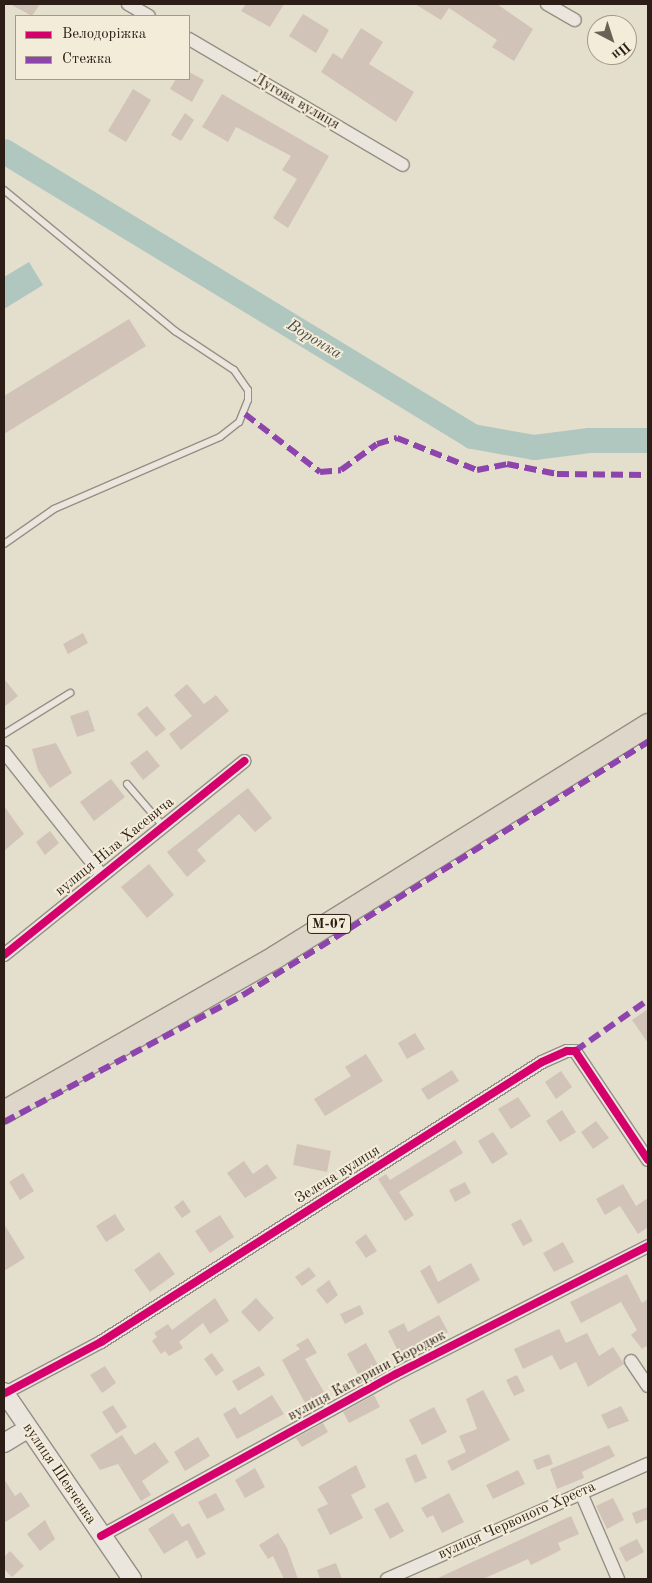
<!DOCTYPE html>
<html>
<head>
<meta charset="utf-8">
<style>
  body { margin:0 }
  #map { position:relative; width:652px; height:1583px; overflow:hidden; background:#e4decd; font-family:"Old Standard TT",serif }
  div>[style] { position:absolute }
  .water>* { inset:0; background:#b0c7bf }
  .river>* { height:25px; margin:-12.5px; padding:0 12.5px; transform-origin:12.5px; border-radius:12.5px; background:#b0c7bf }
  .building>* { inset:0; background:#d2c3b8 }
  .roads { filter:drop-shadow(1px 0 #958f85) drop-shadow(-1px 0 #958f85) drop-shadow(0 1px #958f85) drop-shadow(0 -1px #958f85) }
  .lane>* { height:6px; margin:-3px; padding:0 3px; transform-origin:3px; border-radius:3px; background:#eae6de }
  .street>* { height:12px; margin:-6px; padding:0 6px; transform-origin:6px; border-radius:6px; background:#eae6de }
  .secondary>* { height:18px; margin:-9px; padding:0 9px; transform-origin:9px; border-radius:9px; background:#eae6de }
  .highway>* { height:22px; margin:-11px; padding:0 11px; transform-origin:11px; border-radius:11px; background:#ddd6c9 }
  .quiet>* { height:6px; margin-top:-3px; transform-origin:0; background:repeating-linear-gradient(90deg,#8e44ad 0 12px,transparent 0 18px) }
  .cycleway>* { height:8px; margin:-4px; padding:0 4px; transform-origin:4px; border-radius:4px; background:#d6006c }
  span { translate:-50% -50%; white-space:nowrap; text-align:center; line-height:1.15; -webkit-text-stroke:4px #f3ecd9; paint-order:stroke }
  .shield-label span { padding:1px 4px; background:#f3ecd9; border:1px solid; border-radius:4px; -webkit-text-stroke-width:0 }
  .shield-label { font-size:14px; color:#2c1d16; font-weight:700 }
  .street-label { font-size:15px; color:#2c1d16 }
  .water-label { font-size:16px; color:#4d4d47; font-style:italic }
  .frame { position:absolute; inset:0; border:5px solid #2c1d16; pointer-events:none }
  .legend { position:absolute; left:15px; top:15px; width:175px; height:65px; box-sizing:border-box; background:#f3ecd9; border:1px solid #a3998b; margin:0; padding:6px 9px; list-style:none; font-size:15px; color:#2c1d16 }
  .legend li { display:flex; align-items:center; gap:10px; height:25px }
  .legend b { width:25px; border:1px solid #a3998b }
  .north { position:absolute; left:587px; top:15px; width:50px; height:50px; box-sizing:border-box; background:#f3ecd9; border:1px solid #a3998b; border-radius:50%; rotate:140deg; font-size:14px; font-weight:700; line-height:20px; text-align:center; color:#2c1d16 }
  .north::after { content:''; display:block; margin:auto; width:18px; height:22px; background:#6c6156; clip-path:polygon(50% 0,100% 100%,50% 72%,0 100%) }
</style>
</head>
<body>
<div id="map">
  <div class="water">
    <div style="clip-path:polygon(29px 262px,43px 285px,4px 309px,4px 277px)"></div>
  </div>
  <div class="river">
    <div style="left:4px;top:151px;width:548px;rotate:31.34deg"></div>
    <div style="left:472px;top:436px;width:63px;rotate:10.1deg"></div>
    <div style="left:534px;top:447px;width:55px;rotate:-7.3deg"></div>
    <div style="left:589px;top:440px;width:59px"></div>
  </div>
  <div class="building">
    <div style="clip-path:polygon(10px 4px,40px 4px,32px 16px)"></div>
    <div style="clip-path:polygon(246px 4px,284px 4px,270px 27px,241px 11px)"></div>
    <div style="clip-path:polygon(415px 4px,497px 4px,533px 29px,514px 61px,492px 47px,497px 40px,449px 8px,441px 20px)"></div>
    <div style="clip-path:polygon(303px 14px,329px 30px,316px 53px,289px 36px)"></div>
    <div style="clip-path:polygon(361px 28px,383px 42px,369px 64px,414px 92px,396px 122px,321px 72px,333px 53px,342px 59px)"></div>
    <div style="clip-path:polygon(189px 72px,204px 80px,192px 102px,170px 89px,176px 79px,189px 79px)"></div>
    <div style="clip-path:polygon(133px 89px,151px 100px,126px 142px,108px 131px)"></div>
    <div style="clip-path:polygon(222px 94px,329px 156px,288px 228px,273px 218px,297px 179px,282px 170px,291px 156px,236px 127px,228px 142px,202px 127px)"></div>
    <div style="clip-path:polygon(185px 113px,194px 120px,181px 141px,171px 135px)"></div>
    <div style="clip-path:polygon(129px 319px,146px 346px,4px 434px,4px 396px)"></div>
    <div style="clip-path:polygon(83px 633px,88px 643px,68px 654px,63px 644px)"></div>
    <div style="clip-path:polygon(4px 679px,18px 696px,4px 707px)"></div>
    <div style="clip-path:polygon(187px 684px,204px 704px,216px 695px,229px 711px,181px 750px,169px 734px,192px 716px,174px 695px)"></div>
    <div style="clip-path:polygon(147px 706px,166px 729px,156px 737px,137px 714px)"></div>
    <div style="clip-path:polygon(88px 710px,95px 731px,77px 737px,70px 716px)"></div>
    <div style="clip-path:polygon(56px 743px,72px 773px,50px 788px,38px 770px,32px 749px)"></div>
    <div style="clip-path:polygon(147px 750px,160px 766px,143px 780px,130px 763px)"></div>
    <div style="clip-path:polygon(111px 779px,125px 797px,94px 821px,80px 802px)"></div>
    <div style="clip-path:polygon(248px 788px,272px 818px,255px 832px,239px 814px,197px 850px,206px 861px,187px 877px,167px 852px)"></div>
    <div style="clip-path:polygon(4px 806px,24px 834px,4px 851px)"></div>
    <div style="clip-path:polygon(50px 831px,59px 843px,45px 855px,36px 842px)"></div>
    <div style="clip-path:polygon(149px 864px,174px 895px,147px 918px,121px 887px)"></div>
    <div style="clip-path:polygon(648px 1009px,648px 1043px,632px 1020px)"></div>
    <div style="clip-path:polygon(415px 1033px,425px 1049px,407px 1059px,398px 1043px)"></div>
    <div style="clip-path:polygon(366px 1054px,383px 1081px,325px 1116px,314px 1099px,351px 1076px,345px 1067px)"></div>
    <div style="clip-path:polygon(452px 1070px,459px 1081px,428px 1100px,421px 1089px)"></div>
    <div style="clip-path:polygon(561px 1071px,572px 1087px,556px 1099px,545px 1082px)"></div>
    <div style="clip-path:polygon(518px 1097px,531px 1116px,511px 1129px,498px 1109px)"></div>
    <div style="clip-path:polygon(562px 1110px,576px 1132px,560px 1142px,546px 1121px)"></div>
    <div style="clip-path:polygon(596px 1121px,609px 1138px,593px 1149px,581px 1132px)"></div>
    <div style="clip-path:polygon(493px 1132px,508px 1154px,492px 1164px,478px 1141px)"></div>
    <div style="clip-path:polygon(455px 1140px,463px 1153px,399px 1192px,414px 1215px,405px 1221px,378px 1179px,386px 1174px,390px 1180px)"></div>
    <div style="clip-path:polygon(297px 1144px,331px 1151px,327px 1172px,293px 1165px)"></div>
    <div style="clip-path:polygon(244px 1161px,253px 1174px,267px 1164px,277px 1178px,245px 1198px,227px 1173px)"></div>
    <div style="clip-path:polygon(23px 1173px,34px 1191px,20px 1200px,9px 1182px)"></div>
    <div style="clip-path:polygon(465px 1182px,471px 1193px,455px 1202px,449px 1190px)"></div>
    <div style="clip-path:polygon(623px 1184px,636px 1206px,648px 1198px,648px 1227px,638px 1234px,620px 1206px,605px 1215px,596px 1199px)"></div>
    <div style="clip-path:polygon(183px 1200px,191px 1212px,182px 1218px,174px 1207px)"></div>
    <div style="clip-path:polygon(115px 1214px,125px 1230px,106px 1242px,96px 1226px)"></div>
    <div style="clip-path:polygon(220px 1215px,234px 1237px,210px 1253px,195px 1231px)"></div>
    <div style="clip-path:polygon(521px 1219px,533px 1241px,523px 1246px,511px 1224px)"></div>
    <div style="clip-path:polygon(4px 1224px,25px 1258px,4px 1271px)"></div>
    <div style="clip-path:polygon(366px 1234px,377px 1251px,366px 1258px,355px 1242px)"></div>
    <div style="clip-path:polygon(563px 1242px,574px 1262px,554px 1272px,543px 1253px)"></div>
    <div style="clip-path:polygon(159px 1252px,175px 1274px,150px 1292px,134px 1270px)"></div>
    <div style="clip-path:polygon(471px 1263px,480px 1280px,438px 1304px,420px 1271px,430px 1265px,438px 1282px)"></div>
    <div style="clip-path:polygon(309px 1267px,316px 1276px,302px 1286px,295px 1277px)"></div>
    <div style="clip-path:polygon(627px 1274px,642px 1303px,648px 1299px,648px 1350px,646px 1346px,642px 1349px,631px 1335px,637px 1330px,621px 1302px,581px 1323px,570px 1302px)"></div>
    <div style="clip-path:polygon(329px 1280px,338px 1295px,327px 1304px,316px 1290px)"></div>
    <div style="clip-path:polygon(215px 1298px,229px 1321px,210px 1334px,203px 1323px,179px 1342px,183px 1348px,169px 1356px,165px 1351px,161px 1354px,152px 1341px,157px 1337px,154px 1333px,168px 1324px,172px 1330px)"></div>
    <div style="clip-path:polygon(256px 1298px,274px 1318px,259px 1332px,241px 1312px)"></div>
    <div style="clip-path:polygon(360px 1305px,364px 1314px,345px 1324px,340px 1314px)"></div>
    <div style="clip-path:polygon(439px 1315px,448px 1332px,403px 1361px,388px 1331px,404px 1323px,408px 1332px)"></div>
    <div style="clip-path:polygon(559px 1329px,566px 1343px,587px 1333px,599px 1356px,613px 1347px,624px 1364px,588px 1387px,576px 1362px,560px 1370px,552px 1355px,523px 1369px,514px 1349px)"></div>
    <div style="clip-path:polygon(308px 1338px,317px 1353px,305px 1359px,324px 1392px,305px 1403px,282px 1360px,300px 1349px,296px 1345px)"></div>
    <div style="clip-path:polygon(366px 1343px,378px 1365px,359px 1376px,347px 1354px)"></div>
    <div style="clip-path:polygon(212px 1353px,224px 1370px,216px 1376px,204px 1359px)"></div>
    <div style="clip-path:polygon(105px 1366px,116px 1383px,102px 1393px,90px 1375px)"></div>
    <div style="clip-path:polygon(259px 1366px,265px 1375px,238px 1391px,232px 1381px)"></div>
    <div style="clip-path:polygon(517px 1375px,525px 1391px,514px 1396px,506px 1380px)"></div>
    <div style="clip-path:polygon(483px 1390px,510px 1440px,452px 1471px,447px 1461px,466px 1452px,459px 1436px,477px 1429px,466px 1399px)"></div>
    <div style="clip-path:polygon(272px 1395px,284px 1414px,237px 1439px,223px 1414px,235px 1407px,240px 1415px)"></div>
    <div style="clip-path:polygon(374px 1395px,380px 1407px,349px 1423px,343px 1412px)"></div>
    <div style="clip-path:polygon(113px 1405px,127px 1427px,116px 1434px,102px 1412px)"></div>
    <div style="clip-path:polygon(621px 1406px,629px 1421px,608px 1429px,601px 1415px)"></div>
    <div style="clip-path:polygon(434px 1407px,447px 1432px,422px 1445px,409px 1420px)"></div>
    <div style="clip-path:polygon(323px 1423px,328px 1432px,302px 1447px,296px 1438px)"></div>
    <div style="clip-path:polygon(122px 1435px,135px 1455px,155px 1442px,169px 1462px,142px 1481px,151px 1495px,141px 1501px,118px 1464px,100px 1470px,90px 1455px)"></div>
    <div style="clip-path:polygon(198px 1437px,210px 1456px,185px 1471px,174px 1452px)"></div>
    <div style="clip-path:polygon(609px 1445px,615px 1456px,582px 1472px,584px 1478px,557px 1489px,550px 1469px)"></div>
    <div style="clip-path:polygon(416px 1454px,427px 1478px,415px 1483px,405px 1459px)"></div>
    <div style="clip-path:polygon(549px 1454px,553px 1464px,537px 1470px,533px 1460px)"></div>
    <div style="clip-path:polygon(356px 1465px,366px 1487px,351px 1495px,363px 1518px,330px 1535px,317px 1509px,328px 1504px,318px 1487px)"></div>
    <div style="clip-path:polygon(255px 1468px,265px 1487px,245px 1498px,235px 1480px)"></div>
    <div style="clip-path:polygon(518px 1470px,525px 1484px,493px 1499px,486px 1485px)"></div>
    <div style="clip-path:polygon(4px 1479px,15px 1496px,21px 1492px,30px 1506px,4px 1523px)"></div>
    <div style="clip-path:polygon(216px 1493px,225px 1510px,207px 1519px,198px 1502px)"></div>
    <div style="clip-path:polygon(449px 1493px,464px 1522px,442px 1533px,433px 1515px,427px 1518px,421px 1508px)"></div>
    <div style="clip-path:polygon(613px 1498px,624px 1520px,607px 1529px,596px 1506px)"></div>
    <div style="clip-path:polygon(388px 1502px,404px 1531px,390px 1539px,374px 1509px)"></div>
    <div style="clip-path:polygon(648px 1507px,648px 1519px,636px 1524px,632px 1513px)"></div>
    <div style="clip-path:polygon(173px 1513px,182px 1527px,189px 1523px,206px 1554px,197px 1559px,187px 1540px,164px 1554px,148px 1529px)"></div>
    <div style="clip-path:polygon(571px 1516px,579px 1534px,558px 1543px,561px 1550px,531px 1565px,528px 1559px,483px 1579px,436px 1579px)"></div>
    <div style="clip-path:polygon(45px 1520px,55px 1539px,40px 1551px,27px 1534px)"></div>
    <div style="clip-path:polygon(278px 1533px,287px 1548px,298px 1579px,284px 1579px,273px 1556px,268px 1559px,259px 1545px)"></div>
    <div style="clip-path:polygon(637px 1539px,644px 1552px,626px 1562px,619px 1548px)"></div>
    <div style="clip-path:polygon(10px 1551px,24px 1566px,12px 1577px,4px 1569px,4px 1557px)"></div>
    <div style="clip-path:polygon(336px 1563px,342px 1579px,320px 1579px,317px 1570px)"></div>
  </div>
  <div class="roads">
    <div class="lane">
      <div style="left:4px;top:190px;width:222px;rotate:39.5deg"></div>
      <div style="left:175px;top:331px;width:71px;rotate:33.5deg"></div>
      <div style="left:234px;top:370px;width:24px;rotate:55deg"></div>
      <div style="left:248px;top:390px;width:10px;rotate:90deg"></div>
      <div style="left:248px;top:400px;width:24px;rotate:112deg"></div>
      <div style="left:239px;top:422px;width:24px;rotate:142deg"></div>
      <div style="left:220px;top:437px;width:181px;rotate:156.6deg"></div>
      <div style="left:54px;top:509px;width:61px;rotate:145deg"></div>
      <div style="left:4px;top:734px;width:78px;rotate:-31.8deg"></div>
      <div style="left:127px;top:784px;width:55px;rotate:49.4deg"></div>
    </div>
    <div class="street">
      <div style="left:128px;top:4px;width:24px;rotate:30deg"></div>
      <div style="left:547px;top:4px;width:32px;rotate:30deg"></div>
      <div style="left:189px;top:39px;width:248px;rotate:30.5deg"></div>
      <div style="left:4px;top:752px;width:157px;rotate:51.5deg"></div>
      <div style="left:4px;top:955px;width:309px;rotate:-38.9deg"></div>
      <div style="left:631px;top:1361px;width:30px;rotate:56deg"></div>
      <div style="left:5px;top:1393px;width:109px;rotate:-28deg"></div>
      <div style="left:101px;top:1342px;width:522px;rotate:-32.41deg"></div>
      <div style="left:542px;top:1062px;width:27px;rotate:-24deg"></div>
      <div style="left:567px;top:1051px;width:8px"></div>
      <div style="left:575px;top:1051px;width:131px;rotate:56.2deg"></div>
      <div style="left:581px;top:1493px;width:94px;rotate:66.7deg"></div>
      <div style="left:101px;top:1536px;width:337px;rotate:-28.8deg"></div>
      <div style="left:396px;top:1374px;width:283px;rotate:-26.9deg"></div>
      <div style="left:387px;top:1579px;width:285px;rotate:-23.8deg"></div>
    </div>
    <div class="secondary">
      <div style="left:4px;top:1392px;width:227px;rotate:55.6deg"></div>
      <div style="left:4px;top:1443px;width:27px;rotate:-31deg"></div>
    </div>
    <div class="highway">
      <div style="left:4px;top:1112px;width:314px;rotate:-29.7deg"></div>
      <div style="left:277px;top:956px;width:437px;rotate:-31.9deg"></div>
    </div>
  </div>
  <div class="quiet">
    <div style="left:245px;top:414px;width:95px;rotate:37.7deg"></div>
    <div style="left:320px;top:472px;width:21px;rotate:-5deg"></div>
    <div style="left:341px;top:470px;width:44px;rotate:-35.8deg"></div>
    <div style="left:377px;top:444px;width:21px;rotate:-17deg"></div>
    <div style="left:397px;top:438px;width:86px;rotate:21.8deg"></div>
    <div style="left:477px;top:470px;width:31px;rotate:-11deg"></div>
    <div style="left:507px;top:464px;width:51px;rotate:11.3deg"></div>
    <div style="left:557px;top:474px;width:91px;rotate:0.6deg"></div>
    <div style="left:575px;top:1051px;width:89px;rotate:-34.9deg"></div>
    <div style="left:4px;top:1122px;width:271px;rotate:-28deg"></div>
    <div style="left:243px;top:995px;width:478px;rotate:-32deg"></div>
  </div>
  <div class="cycleway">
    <div style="left:4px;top:955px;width:309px;rotate:-38.9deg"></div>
    <div style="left:5px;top:1393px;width:109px;rotate:-28deg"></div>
    <div style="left:101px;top:1342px;width:522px;rotate:-32.41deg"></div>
    <div style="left:542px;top:1062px;width:27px;rotate:-24deg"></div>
    <div style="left:567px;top:1051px;width:8px"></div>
    <div style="left:575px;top:1051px;width:131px;rotate:56.2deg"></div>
    <div style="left:101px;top:1536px;width:337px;rotate:-28.8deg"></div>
    <div style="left:396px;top:1374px;width:283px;rotate:-26.9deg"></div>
  </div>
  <div class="shield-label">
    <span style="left:329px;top:924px">М-07</span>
  </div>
  <div class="street-label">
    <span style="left:296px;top:102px;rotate:30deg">Лугова вулиця</span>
    <span style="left:115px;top:847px;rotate:-39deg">вулиця Ніла Хасевича</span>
    <span style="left:338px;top:1175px;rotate:-32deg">Зелена вулиця</span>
    <span style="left:367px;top:1376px;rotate:-28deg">вулиця Катерини Бородюк</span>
    <span style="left:59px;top:1474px;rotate:56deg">вулиця Шевченка</span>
    <span style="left:517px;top:1521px;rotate:-24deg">вулиця Червоного Хреста</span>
  </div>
  <div class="water-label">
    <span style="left:314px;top:340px;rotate:31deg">Воронка</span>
  </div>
  <div class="frame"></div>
  <ul class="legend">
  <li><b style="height:6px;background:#d6006c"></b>Велодоріжка</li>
  <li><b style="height:6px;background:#8e44ad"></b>Стежка</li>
  </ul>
  <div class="north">Пн</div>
</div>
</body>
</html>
